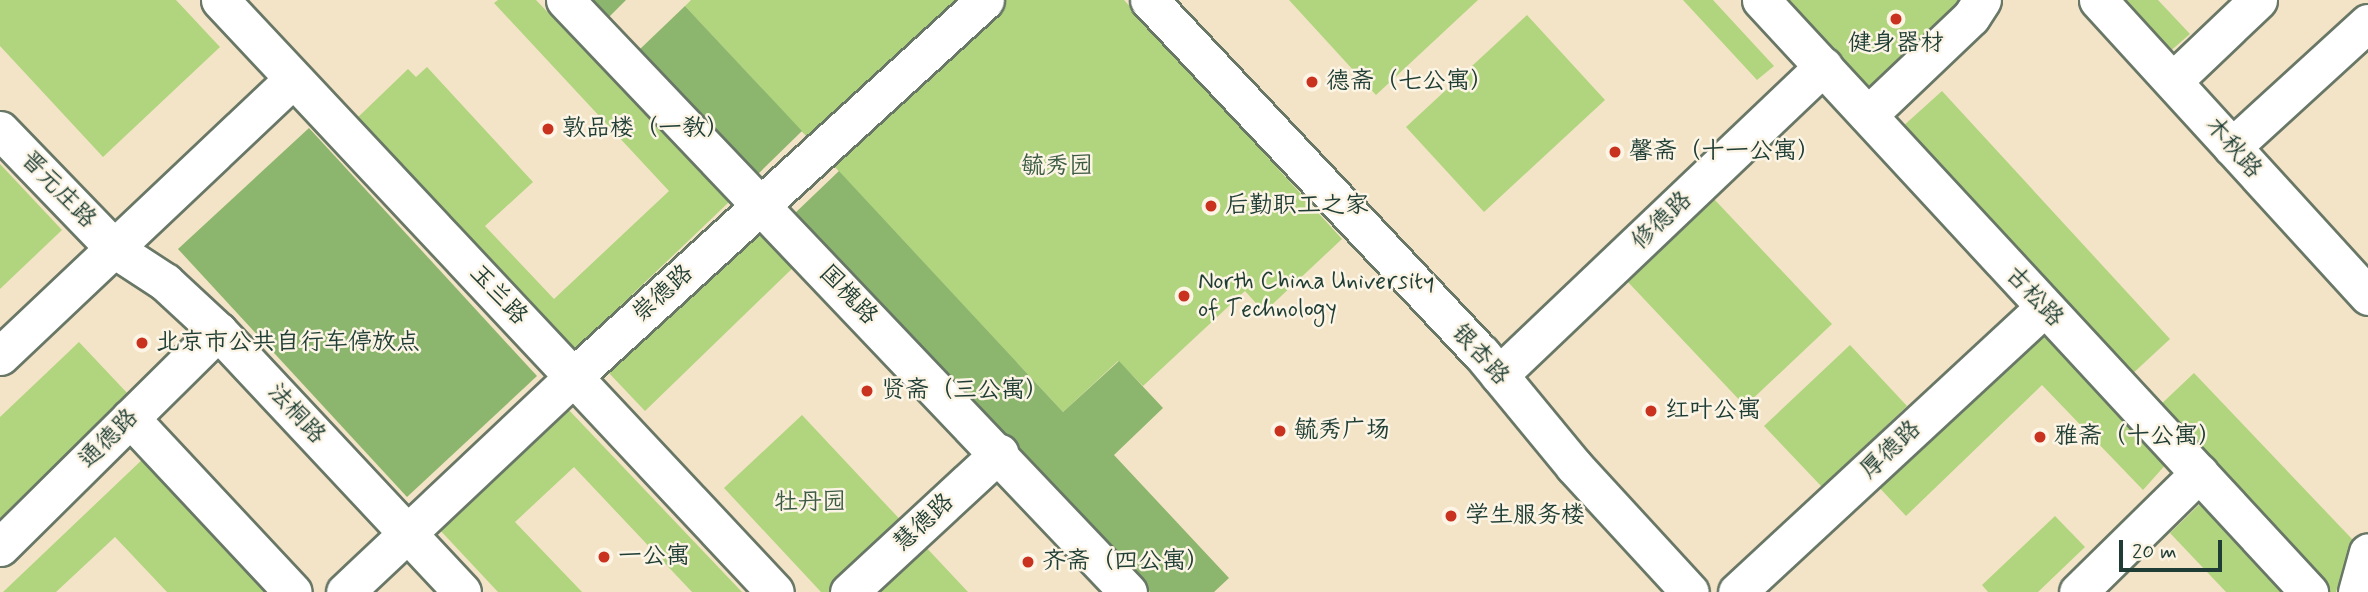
<!DOCTYPE html>
<html>
<head>
<meta charset="utf-8">
<style>
  body { margin:0 }
  #map { position:relative; width:2368px; height:592px; overflow:hidden; background:#f3e4c7; font-family:Mynerve,"LXGW WenKai TC",sans-serif }
  div>[style] { position:absolute }
  .green>* { inset:0; background:#b0d57e }
  .forest>* { inset:0; background:#8cb66d }
  .roads { filter:drop-shadow(2px 0 #697767) drop-shadow(-2px 0 #697767) drop-shadow(0 2px #697767) drop-shadow(0 -2px #697767) }
  .minor>* { height:37px; margin:-18.5px; padding:0 18.5px; transform-origin:18.5px; border-radius:18.5px; background:#fff }
  .dots>* { width:19px; height:19px; translate:-50% -50%; box-sizing:border-box; border:4px solid #fcf5e5; border-radius:50% }
  span { translate:-50% -50%; white-space:nowrap; text-align:center; line-height:1.15; -webkit-text-stroke:5px #fcf5e5; paint-order:stroke }
  .poi-label { font-size:24px; color:#1f3d34 }
  .left { translate:0 -50%; text-align:left }
  .street-label { font-size:24px; color:#1f3d34 }
  .park-label { font-size:24px; color:#3c5b43 }
  .scale { position:absolute; left:2119px; top:540px; width:103px; height:32px; box-sizing:border-box; border:4px solid #1f3d34; border-top:0; padding-left:9px; font-size:21px; line-height:24px; white-space:nowrap; color:#1f3d34; -webkit-text-stroke:5px #fcf5e5; paint-order:stroke }
</style>
</head>
<body>
<div id="map">
  <div class="green">
    <div style="clip-path:polygon(0 0,176px 0,220px 47px,103px 157px,0 46px)"></div>
    <div style="clip-path:polygon(498px 0,536px 0,729px 202px,572px 352px,354px 121px,408px 69px,416px 77px,427px 67px,533px 182px,485px 226px,554px 299px,669px 191px,494px 3px)"></div>
    <div style="clip-path:polygon(691px 0,1124px 0,1342px 239px,1264px 312px,1245px 291px,1143px 386px,1118px 361px,1063px 412px,685px 6px)"></div>
    <div style="clip-path:polygon(1289px 0,1478px 0,1376px 95px)"></div>
    <div style="clip-path:polygon(1683px 0,1713px 0,1774px 66px,1757px 80px)"></div>
    <div style="clip-path:polygon(1781px 0,1965px 0,1867px 93px)"></div>
    <div style="clip-path:polygon(2117px 0,2158px 0,2190px 34px,2167px 54px)"></div>
    <div style="clip-path:polygon(1527px 15px,1605px 100px,1484px 212px,1406px 127px)"></div>
    <div style="clip-path:polygon(1942px 91px,2170px 339px,2130px 376px,1901px 128px)"></div>
    <div style="clip-path:polygon(0 164px,62px 230px,0 289px)"></div>
    <div style="clip-path:polygon(1714px 199px,1832px 324px,1745px 406px,1627px 281px)"></div>
    <div style="clip-path:polygon(762px 224px,799px 262px,645px 411px,608px 372px)"></div>
    <div style="clip-path:polygon(2043px 327px,2168px 462px,2143px 490px,2042px 385px,1906px 516px,1875px 483px)"></div>
    <div style="clip-path:polygon(79px 342px,129px 395px,0 519px,0 417px)"></div>
    <div style="clip-path:polygon(1850px 345px,1907px 406px,1822px 487px,1764px 426px)"></div>
    <div style="clip-path:polygon(2194px 373px,2352px 539px,2336px 592px,2328px 592px,2156px 409px)"></div>
    <div style="clip-path:polygon(566px 407px,742px 592px,692px 592px,574px 467px,515px 522px,582px 592px,498px 592px,438px 528px)"></div>
    <div style="clip-path:polygon(802px 415px,968px 592px,821px 592px,724px 488px)"></div>
    <div style="clip-path:polygon(146px 456px,273px 592px,167px 592px,115px 537px,56px 592px,3px 592px)"></div>
    <div style="clip-path:polygon(2205px 499px,2291px 592px,2226px 592px,2170px 533px)"></div>
    <div style="clip-path:polygon(2055px 516px,2085px 547px,2038px 592px,1988px 592px,1982px 585px)"></div>
  </div>
  <div class="forest">
    <div style="clip-path:polygon(589px 0,626px 0,607px 19px)"></div>
    <div style="clip-path:polygon(685px 6px,802px 131px,757px 175px,639px 50px)"></div>
    <div style="clip-path:polygon(309px 128px,537px 376px,407px 497px,178px 249px)"></div>
    <div style="clip-path:polygon(839px 171px,1063px 412px,1119px 361px,1163px 408px,1114px 455px,1229px 578px,1214px 592px,1150px 592px,793px 215px)"></div>
  </div>
  <div class="roads">
    <div class="minor">
      <div style="left:220px;top:0;width:811px;rotate:46.85deg"></div>
      <div style="left:565px;top:0;width:817px;rotate:46.44deg"></div>
      <div style="left:1149px;top:0;width:485px;rotate:46.8deg"></div>
      <div style="left:1481px;top:353px;width:146px;rotate:50.5deg"></div>
      <div style="left:1574px;top:466px;width:171px;rotate:47.4deg"></div>
      <div style="left:1761px;top:0;width:807px;rotate:47.21deg"></div>
      <div style="left:2098px;top:0;width:401px;rotate:47.6deg"></div>
      <div style="left:2174px;top:80px;width:116px;rotate:-43.6deg"></div>
      <div style="left:1868px;top:115px;width:142px;rotate:-43.6deg"></div>
      <div style="left:1971px;top:17px;width:20px;rotate:-57deg"></div>
      <div style="left:0;top:130px;width:167px;rotate:46deg"></div>
      <div style="left:116px;top:250px;width:59px;rotate:33.1deg"></div>
      <div style="left:165px;top:282px;width:72px;rotate:42.8deg"></div>
      <div style="left:218px;top:331px;width:357px;rotate:46.9deg"></div>
      <div style="left:2232px;top:147px;width:184px;rotate:-42.4deg"></div>
      <div style="left:0;top:356px;width:403px;rotate:-43.4deg"></div>
      <div style="left:1499px;top:375px;width:448px;rotate:-43.6deg"></div>
      <div style="left:130px;top:418px;width:238px;rotate:46.9deg"></div>
      <div style="left:0;top:547px;width:307px;rotate:-44.7deg"></div>
      <div style="left:345px;top:592px;width:315px;rotate:-43.3deg"></div>
      <div style="left:574px;top:376px;width:557px;rotate:-42.45deg"></div>
      <div style="left:849px;top:592px;width:205px;rotate:-42.8deg"></div>
      <div style="left:1737px;top:592px;width:418px;rotate:-42.8deg"></div>
      <div style="left:2078px;top:592px;width:170px;rotate:-44.5deg"></div>
      <div style="left:2357px;top:592px;width:41px;rotate:-74.6deg"></div>
    </div>
  </div>
  <div class="dots">
    <div style="left:1896px;top:19px;background:#c8321e"></div>
    <div style="left:1312px;top:82px;background:#c8321e"></div>
    <div style="left:548px;top:129px;background:#c8321e"></div>
    <div style="left:1615px;top:152px;background:#c8321e"></div>
    <div style="left:1211px;top:206px;background:#c8321e"></div>
    <div style="left:1184px;top:296px;background:#c8321e"></div>
    <div style="left:142px;top:343px;background:#c8321e"></div>
    <div style="left:867px;top:391px;background:#c8321e"></div>
    <div style="left:1651px;top:411px;background:#c8321e"></div>
    <div style="left:1280px;top:431px;background:#c8321e"></div>
    <div style="left:2040px;top:437px;background:#c8321e"></div>
    <div style="left:1451px;top:516px;background:#c8321e"></div>
    <div style="left:604px;top:557px;background:#c8321e"></div>
    <div style="left:1028px;top:562px;background:#c8321e"></div>
  </div>
  <div class="poi-label">
    <span style="left:1896px;top:44px">健身器材</span>
    <span class="left" style="left:1326px;top:82px">德斋（七公寓）</span>
    <span class="left" style="left:562px;top:129px">敦品楼（一教）</span>
    <span class="left" style="left:1629px;top:152px">馨斋（十一公寓）</span>
    <span class="left" style="left:1225px;top:206px">后勤职工之家</span>
    <span class="left" style="left:1198px;top:296px">North China University<br>of Technology</span>
    <span class="left" style="left:156px;top:343px">北京市公共自行车停放点</span>
    <span class="left" style="left:881px;top:391px">贤斋（三公寓）</span>
    <span class="left" style="left:1665px;top:411px">红叶公寓</span>
    <span class="left" style="left:1294px;top:431px">毓秀广场</span>
    <span class="left" style="left:2054px;top:437px">雅斋（十公寓）</span>
    <span class="left" style="left:1465px;top:516px">学生服务楼</span>
    <span class="left" style="left:618px;top:557px">一公寓</span>
    <span class="left" style="left:1042px;top:562px">齐斋（四公寓）</span>
  </div>
  <div class="street-label">
    <span style="left:2233px;top:148px;rotate:49deg">木秋路</span>
    <span style="left:58px;top:190px;rotate:46deg">晋元庄路</span>
    <span style="left:1662px;top:221px;rotate:-43deg">修德路</span>
    <span style="left:663px;top:294px;rotate:-42deg">崇德路</span>
    <span style="left:498px;top:295px;rotate:47deg">玉兰路</span>
    <span style="left:848px;top:295px;rotate:46deg">国槐路</span>
    <span style="left:2034px;top:297px;rotate:47deg">古松路</span>
    <span style="left:1480px;top:355px;rotate:48deg">银杏路</span>
    <span style="left:296px;top:414px;rotate:47deg">法桐路</span>
    <span style="left:109px;top:439px;rotate:-45deg">通德路</span>
    <span style="left:1891px;top:450px;rotate:-43deg">厚德路</span>
    <span style="left:924px;top:523px;rotate:-43deg">慧德路</span>
  </div>
  <div class="park-label">
    <span style="left:1057px;top:167px">毓秀园</span>
    <span style="left:810px;top:503px">牡丹园</span>
  </div>
  <div class="scale">20 m</div>
</div>
</body>
</html>
